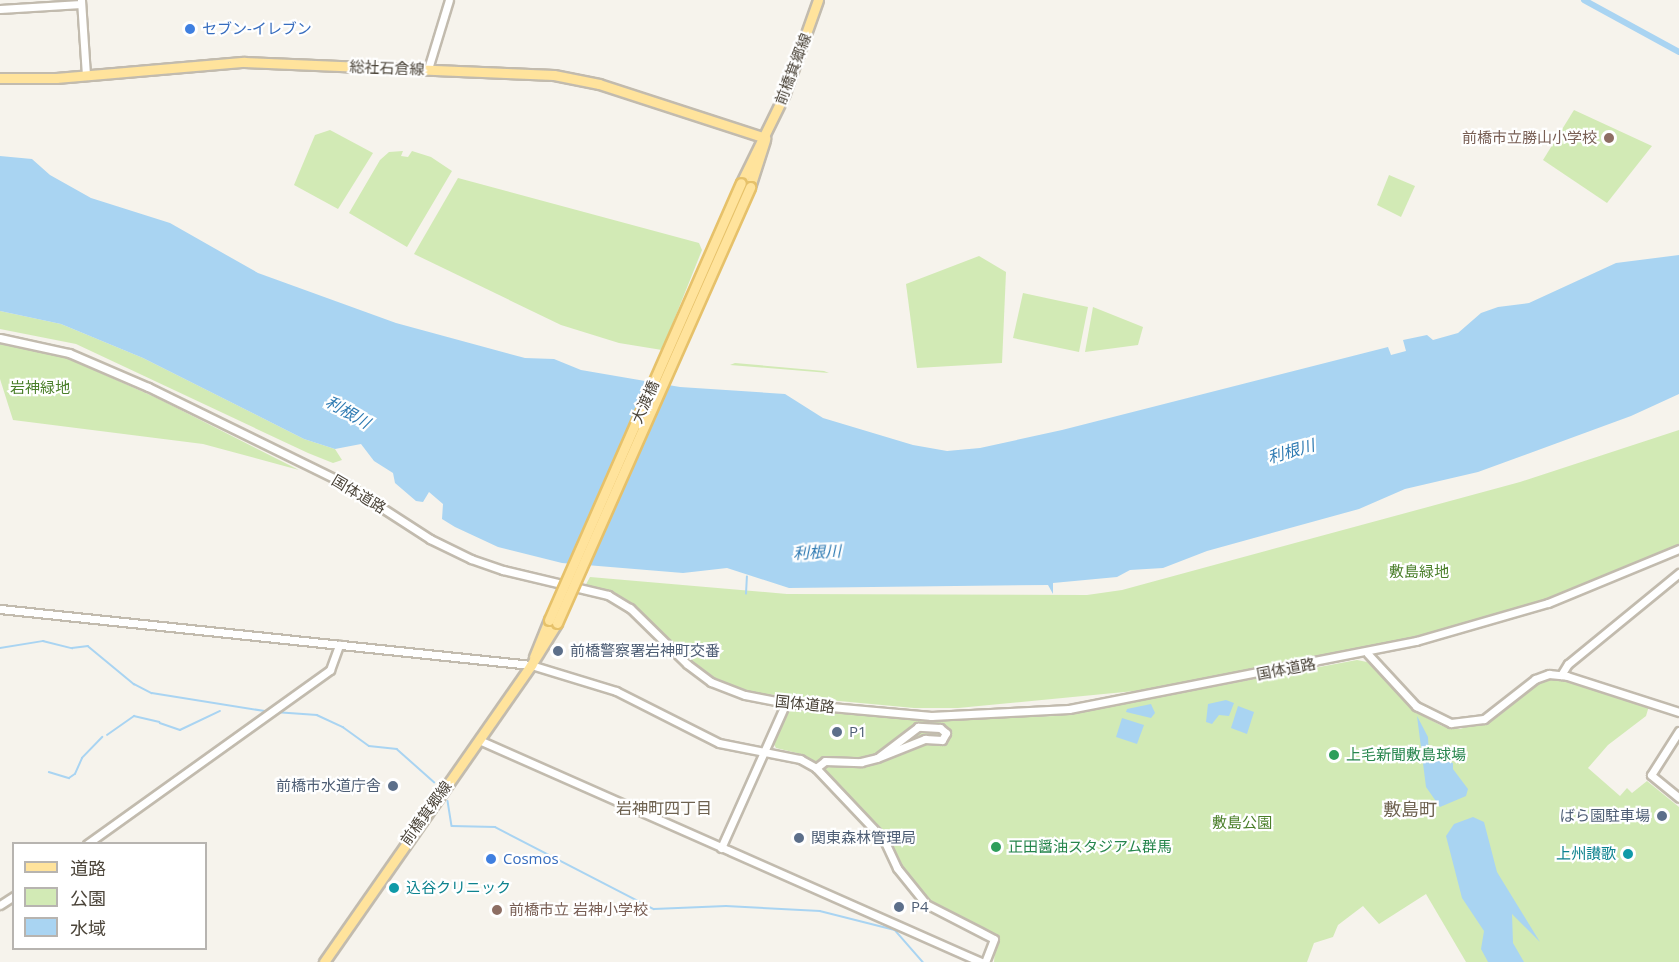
<!DOCTYPE html>
<html>
<head>
<meta charset="utf-8">
<style>
  body { margin:0 }
  #map { position:relative; width:1679px; height:962px; overflow:hidden; background:#f6f3ec; font-family:"Open Sans","Noto Sans JP",sans-serif }
  div>[style] { position:absolute }
  .green>* { inset:0; background:#d2eab5 }
  .water>* { inset:0; background:#a9d4f2 }
  .stream>* { height:1.5px; margin:-0.75px; padding:0 0.75px; transform-origin:0.75px; border-radius:0.75px; background:#a9d4f2 }
  .canal>* { height:6px; margin:-3px; padding:0 3px; transform-origin:3px; border-radius:3px; background:#a9d4f2 }
  .roads { filter:drop-shadow(2px 0 #c2bbae) drop-shadow(-2px 0 #c2bbae) drop-shadow(0 2px #c2bbae) drop-shadow(0 -2px #c2bbae) }
  .minor>* { height:7px; margin:-3.5px; padding:0 3.5px; transform-origin:3.5px; border-radius:3.5px; background:#fff }
  .major>* { height:9px; margin:-4.5px; padding:0 4.5px; transform-origin:4.5px; border-radius:4.5px; background:#ffe39c }
  .bridges { filter:drop-shadow(2px 0 #e6c16a) drop-shadow(-2px 0 #e6c16a) drop-shadow(0 2px #e6c16a) drop-shadow(0 -2px #e6c16a) }
  .major-bridge>* { height:9px; margin:-4.5px; padding:0 4.5px; transform-origin:4.5px; border-radius:4.5px; background:#ffe39c }
  .dots>* { width:16px; height:16px; translate:-50% -50%; box-sizing:border-box; border:3px solid #fff; border-radius:50% }
  span { translate:-50% -50%; white-space:nowrap; text-align:center; line-height:1.15; -webkit-text-stroke:4.5px #fff; paint-order:stroke }
  .shop-label { font-size:15px; color:#366cbe }
  .left { translate:0 -50%; text-align:left }
  .street-label { font-size:15px; color:#4b4439 }
  .education-label { font-size:15px; color:#785e54 }
  .right { translate:-100% -50%; text-align:right }
  .park-label { font-size:15px; color:#4a7f2a }
  .service-label { font-size:15px; color:#4e5e75 }
  .leisure-label { font-size:15px; color:#27864d }
  .culture-label { font-size:15px; color:#0d838f }
  .water-label { font-size:16px; color:#2e7ab2; font-style:italic }
  .neighbourhood-label { font-size:16px; color:#6e6250 }
  .quarter-label { font-size:18px; color:#6e6250 }
  .legend { position:absolute; left:12px; top:842px; width:195px; height:108px; box-sizing:border-box; background:#fff; border:2px solid #b7b4b0; margin:0; padding:8px 10px; list-style:none; font-size:18px; color:#4b4439 }
  .legend li { display:flex; align-items:center; gap:12px; height:30px }
  .legend b { width:30px; border:2px solid #b7b4b0 }
</style>
</head>
<body>
<div id="map">
  <div class="green">
    <div style="clip-path:polygon(1574px 110px,1652px 146px,1607px 203px,1543px 160px)"></div>
    <div style="clip-path:polygon(330px 130px,373px 153px,338px 209px,294px 185px,315px 135px)"></div>
    <div style="clip-path:polygon(403px 151px,401px 156px,408px 157px,412px 151px,431px 157px,452px 171px,407px 247px,349px 213px,380px 160px,389px 152px)"></div>
    <div style="clip-path:polygon(1389px 175px,1415px 186px,1401px 217px,1377px 205px)"></div>
    <div style="clip-path:polygon(458px 178px,699px 243px,702px 250px,662px 350px,619px 343px,561px 325px,414px 254px)"></div>
    <div style="clip-path:polygon(979px 256px,1006px 272px,1002px 363px,917px 368px,906px 284px)"></div>
    <div style="clip-path:polygon(1023px 293px,1088px 307px,1079px 352px,1013px 338px)"></div>
    <div style="clip-path:polygon(1093px 307px,1143px 327px,1138px 345px,1085px 352px)"></div>
    <div style="clip-path:polygon(0 311px,61px 324px,143px 358px,304px 439px,335px 449px,342px 460px,333px 463px,308px 453px,76px 344px,0 329px)"></div>
    <div style="clip-path:polygon(0 344px,67px 358px,159px 399px,299px 470px,203px 444px,13px 420px,0 379px)"></div>
    <div style="clip-path:polygon(735px 363px,824px 371px,829px 373px,730px 365px)"></div>
    <div style="clip-path:polygon(1679px 430px,1679px 545px,1558px 595px,1465px 624px,1355px 652px,1145px 690px,958px 708px,914px 708px,754px 693px,711px 678px,625px 600px,585px 586px,590px 577px,787px 594px,1087px 595px,1122px 590px,1520px 482px)"></div>
    <div style="clip-path:polygon(1357px 660px,1367px 662px,1423px 716px,1442px 726px,1460px 729px,1492px 718px,1546px 679px,1567px 681px,1649px 706px,1646px 716px,1608px 745px,1588px 768px,1620px 796px,1627px 788px,1632px 793px,1647px 781px,1679px 807px,1679px 962px,1466px 962px,1426px 894px,1379px 924px,1363px 906px,1338px 925px,1333px 937px,1314px 943px,1307px 962px,994px 962px,996px 935px,944px 911px,923px 896px,898px 864px,881px 831px,801px 754px,776px 748px,772px 741px,784px 715px,797px 707px,936px 719px,1056px 716px)"></div>
  </div>
  <div class="water">
    <div style="clip-path:polygon(0 156px,32px 159px,50px 175px,91px 198px,170px 223px,258px 273px,396px 323px,525px 358px,554px 359px,581px 370px,680px 387px,785px 394px,823px 418px,913px 445px,947px 451px,980px 448px,1062px 430px,1388px 347px,1391px 355px,1406px 351px,1403px 340px,1427px 335px,1433px 340px,1458px 333px,1481px 313px,1498px 307px,1529px 303px,1616px 263px,1679px 255px,1679px 394px,1631px 416px,1478px 472px,1405px 489px,1359px 509px,1207px 551px,1163px 568px,1130px 570px,1117px 577px,1053px 583px,1053px 594px,1048px 585px,789px 588px,727px 568px,683px 573px,562px 563px,498px 547px,455px 527px,442px 519px,443px 504px,429px 492px,423px 502px,416px 501px,395px 483px,393px 473px,374px 461px,361px 444px,335px 449px,304px 439px,143px 358px,61px 324px,0 311px)"></div>
    <div style="clip-path:polygon(1226px 700px,1234px 703px,1229px 716px,1219px 715px,1212px 724px,1206px 722px,1208px 704px)"></div>
    <div style="clip-path:polygon(1151px 704px,1155px 713px,1151px 718px,1126px 712px,1127px 709px)"></div>
    <div style="clip-path:polygon(1238px 706px,1254px 712px,1247px 734px,1231px 728px)"></div>
    <div style="clip-path:polygon(1417px 716px,1428px 737px,1429px 756px,1453px 763px,1453px 769px,1468px 789px,1466px 796px,1440px 807px,1426px 787px)"></div>
    <div style="clip-path:polygon(1122px 718px,1144px 725px,1137px 744px,1116px 737px)"></div>
    <div style="clip-path:polygon(1473px 817px,1484px 822px,1497px 872px,1540px 942px,1512px 914px,1513px 943px,1524px 962px,1488px 962px,1481px 949px,1484px 931px,1462px 898px,1446px 836px,1454px 824px)"></div>
  </div>
  <div class="stream">
    <div style="left:746px;top:594px;width:17px;rotate:-87deg"></div>
    <div style="left:47px;top:617px;width:68px;rotate:6.7deg"></div>
    <div style="left:125px;top:626px;width:7px"></div>
    <div style="left:0;top:648px;width:44px;rotate:-9.2deg"></div>
    <div style="left:43px;top:641px;width:30px;rotate:14deg"></div>
    <div style="left:72px;top:648px;width:16px;rotate:-7deg"></div>
    <div style="left:88px;top:646px;width:60px;rotate:39.6deg"></div>
    <div style="left:134px;top:684px;width:20px;rotate:27deg"></div>
    <div style="left:152px;top:693px;width:114px;rotate:9.1deg"></div>
    <div style="left:275px;top:712px;width:42px;rotate:4.1deg"></div>
    <div style="left:317px;top:715px;width:29px;rotate:25deg"></div>
    <div style="left:343px;top:727px;width:32px;rotate:36deg"></div>
    <div style="left:369px;top:746px;width:28px;rotate:6deg"></div>
    <div style="left:397px;top:749px;width:50px;rotate:41.7deg"></div>
    <div style="left:160px;top:723px;width:21px;rotate:19deg"></div>
    <div style="left:180px;top:730px;width:44px;rotate:-25.4deg"></div>
    <div style="left:107px;top:735px;width:33px;rotate:-35deg"></div>
    <div style="left:134px;top:716px;width:26px;rotate:13deg"></div>
    <div style="left:49px;top:772px;width:21px;rotate:17deg"></div>
    <div style="left:69px;top:778px;width:7px;rotate:-34deg"></div>
    <div style="left:75px;top:774px;width:17px;rotate:-66deg"></div>
    <div style="left:82px;top:758px;width:29px;rotate:-46deg"></div>
    <div style="left:448px;top:801px;width:25px;rotate:81deg"></div>
    <div style="left:452px;top:826px;width:43px;rotate:1.3deg"></div>
    <div style="left:495px;top:827px;width:179px;rotate:27.3deg"></div>
    <div style="left:654px;top:909px;width:72px;rotate:-2.4deg"></div>
    <div style="left:726px;top:906px;width:94px;rotate:3deg"></div>
    <div style="left:820px;top:911px;width:77px;rotate:14.2deg"></div>
    <div style="left:895px;top:930px;width:43px;rotate:48.8deg"></div>
  </div>
  <div class="canal">
    <div style="left:1584px;top:0;width:108px;rotate:28.7deg"></div>
  </div>
  <div class="roads">
    <div class="minor">
      <div style="left:81px;top:0;width:75px;rotate:86.2deg"></div>
      <div style="left:0;top:9px;width:81px;rotate:-3.5deg"></div>
      <div style="left:428px;top:69px;width:72px;rotate:-73.1deg"></div>
      <div style="left:0;top:338px;width:71px;rotate:12.3deg"></div>
      <div style="left:69px;top:353px;width:86px;rotate:23.3deg"></div>
      <div style="left:148px;top:387px;width:216px;rotate:26.1deg"></div>
      <div style="left:342px;top:482px;width:105px;rotate:32.9deg"></div>
      <div style="left:430px;top:539px;width:46px;rotate:26deg"></div>
      <div style="left:471px;top:559px;width:34px;rotate:19deg"></div>
      <div style="left:503px;top:570px;width:108px;rotate:13.4deg"></div>
      <div style="left:608px;top:595px;width:26px;rotate:31deg"></div>
      <div style="left:630px;top:608px;width:80px;rotate:44.5deg"></div>
      <div style="left:687px;top:664px;width:30px;rotate:37deg"></div>
      <div style="left:711px;top:682px;width:36px;rotate:21deg"></div>
      <div style="left:745px;top:695px;width:42px;rotate:11deg"></div>
      <div style="left:786px;top:703px;width:146px;rotate:5.1deg"></div>
      <div style="left:931px;top:716px;width:138px;rotate:-2.9deg"></div>
      <div style="left:1069px;top:709px;width:354px;rotate:-11.1deg"></div>
      <div style="left:1416px;top:641px;width:137px;rotate:-16.1deg"></div>
      <div style="left:1548px;top:603px;width:142px;rotate:-22.4deg"></div>
      <div style="left:0;top:609px;width:534px;rotate:6.02deg"></div>
      <div style="left:531px;top:665px;width:89px;rotate:17deg"></div>
      <div style="left:616px;top:691px;width:115px;rotate:26.8deg"></div>
      <div style="left:719px;top:743px;width:83px;rotate:11.2deg"></div>
      <div style="left:800px;top:759px;width:18px;rotate:29deg"></div>
      <div style="left:816px;top:768px;width:99px;rotate:46.6deg"></div>
      <div style="left:884px;top:840px;width:31px;rotate:65deg"></div>
      <div style="left:897px;top:868px;width:46px;rotate:51.1deg"></div>
      <div style="left:926px;top:904px;width:76px;rotate:27.2deg"></div>
      <div style="left:994px;top:939px;width:25px;rotate:111deg"></div>
      <div style="left:1368px;top:654px;width:71px;rotate:47.3deg"></div>
      <div style="left:1416px;top:706px;width:39px;rotate:26deg"></div>
      <div style="left:1451px;top:723px;width:33px;rotate:-7deg"></div>
      <div style="left:1484px;top:719px;width:65px;rotate:-38.1deg"></div>
      <div style="left:1535px;top:679px;width:15px;rotate:-20deg"></div>
      <div style="left:1549px;top:674px;width:18px;rotate:6deg"></div>
      <div style="left:1567px;top:676px;width:118px;rotate:17.8deg"></div>
      <div style="left:1561px;top:675px;width:13px;rotate:-58deg"></div>
      <div style="left:1568px;top:664px;width:144px;rotate:-39.3deg"></div>
      <div style="left:1679px;top:731px;width:52px;rotate:122.5deg"></div>
      <div style="left:1651px;top:775px;width:36px;rotate:39deg"></div>
      <div style="left:479px;top:740px;width:549px;rotate:23.86deg"></div>
      <div style="left:816px;top:768px;width:11px;rotate:-38deg"></div>
      <div style="left:825px;top:761px;width:36px;rotate:2deg"></div>
      <div style="left:861px;top:762px;width:16px;rotate:-14deg"></div>
      <div style="left:877px;top:758px;width:52px;rotate:-21.6deg"></div>
      <div style="left:925px;top:739px;width:17px;rotate:3deg"></div>
      <div style="left:942px;top:740px;width:8px;rotate:-60deg"></div>
      <div style="left:946px;top:733px;width:8px;rotate:-140deg"></div>
      <div style="left:940px;top:728px;width:22px;rotate:-177deg"></div>
      <div style="left:918px;top:727px;width:48px;rotate:142.7deg"></div>
      <div style="left:87px;top:844px;width:299px;rotate:-35.6deg"></div>
      <div style="left:330px;top:670px;width:27px;rotate:-70deg"></div>
      <div style="left:721px;top:848px;width:159px;rotate:-65.9deg"></div>
      <div style="left:0;top:905px;width:17px;rotate:-33deg"></div>
    </div>
    <div class="major">
      <div style="left:0;top:78px;width:56px"></div>
      <div style="left:56px;top:78px;width:189px;rotate:-4.9deg"></div>
      <div style="left:244px;top:62px;width:310px;rotate:2.4deg"></div>
      <div style="left:554px;top:75px;width:46px;rotate:11.3deg"></div>
      <div style="left:599px;top:84px;width:175px;rotate:18deg"></div>
      <div style="left:741px;top:183px;width:100px;rotate:-63.9deg"></div>
      <div style="left:785px;top:93px;width:99px;rotate:-70.5deg"></div>
      <div style="left:750px;top:187px;width:49px;rotate:-72.3deg"></div>
      <div style="left:534px;top:657px;width:40px;rotate:-68deg"></div>
      <div style="left:324px;top:962px;width:362px;rotate:-55.1deg"></div>
      <div style="left:531px;top:665px;width:49px;rotate:-58.2deg"></div>
    </div>
  </div>
  <div class="bridges">
    <div class="major-bridge">
      <div style="left:549px;top:620px;width:477px;rotate:-66.3deg"></div>
      <div style="left:557px;top:623px;width:477px;rotate:-66.1deg"></div>
    </div>
  </div>
  <div class="dots">
    <div style="left:190px;top:29px;background:#3f7fe0"></div>
    <div style="left:1609px;top:138px;background:#8d6e63"></div>
    <div style="left:558px;top:651px;background:#5c6f8a"></div>
    <div style="left:837px;top:732px;background:#5c6f8a"></div>
    <div style="left:1334px;top:755px;background:#2e9e5b"></div>
    <div style="left:393px;top:786px;background:#5c6f8a"></div>
    <div style="left:1662px;top:816px;background:#5c6f8a"></div>
    <div style="left:799px;top:838px;background:#5c6f8a"></div>
    <div style="left:996px;top:847px;background:#2e9e5b"></div>
    <div style="left:1628px;top:854px;background:#0f9aa8"></div>
    <div style="left:491px;top:859px;background:#3f7fe0"></div>
    <div style="left:394px;top:888px;background:#0f9aa8"></div>
    <div style="left:899px;top:907px;background:#5c6f8a"></div>
    <div style="left:497px;top:910px;background:#8d6e63"></div>
  </div>
  <div class="shop-label">
    <span class="left" style="left:202px;top:29px">セブン-イレブン</span>
    <span class="left" style="left:503px;top:859px">Cosmos</span>
  </div>
  <div class="street-label">
    <span style="left:387px;top:68px;rotate:2deg">総社石倉線</span>
    <span style="left:793px;top:69px;rotate:-69deg">前橋箕郷線</span>
    <span style="left:645px;top:402px;rotate:-66deg">大渡橋</span>
    <span style="left:359px;top:494px;rotate:31deg">国体道路</span>
    <span style="left:1286px;top:669px;rotate:-11deg">国体道路</span>
    <span style="left:805px;top:704px;rotate:6deg">国体道路</span>
    <span style="left:426px;top:813px;rotate:-54deg">前橋箕郷線</span>
  </div>
  <div class="education-label">
    <span class="right" style="left:1597px;top:138px">前橋市立勝山小学校</span>
    <span class="left" style="left:509px;top:910px">前橋市立 岩神小学校</span>
  </div>
  <div class="park-label">
    <span style="left:40px;top:388px">岩神緑地</span>
    <span style="left:1419px;top:572px">敷島緑地</span>
    <span style="left:1242px;top:823px">敷島公園</span>
  </div>
  <div class="service-label">
    <span class="left" style="left:570px;top:651px">前橋警察署岩神町交番</span>
    <span class="left" style="left:849px;top:732px">P1</span>
    <span class="right" style="left:381px;top:786px">前橋市水道庁舎</span>
    <span class="right" style="left:1650px;top:816px">ばら園駐車場</span>
    <span class="left" style="left:811px;top:838px">関東森林管理局</span>
    <span class="left" style="left:911px;top:907px">P4</span>
  </div>
  <div class="leisure-label">
    <span class="left" style="left:1346px;top:755px">上毛新聞敷島球場</span>
    <span class="left" style="left:1008px;top:847px">正田醤油スタジアム群馬</span>
  </div>
  <div class="culture-label">
    <span class="right" style="left:1616px;top:854px">上州讃歌</span>
    <span class="left" style="left:406px;top:888px">込谷クリニック</span>
  </div>
  <div class="water-label">
    <span style="left:348px;top:412px;rotate:30deg">利根川</span>
    <span style="left:1291px;top:451px;rotate:-16deg">利根川</span>
    <span style="left:817px;top:552px;rotate:-3deg">利根川</span>
  </div>
  <div class="neighbourhood-label">
    <span style="left:664px;top:808px">岩神町四丁目</span>
  </div>
  <div class="quarter-label">
    <span style="left:1410px;top:809px">敷島町</span>
  </div>
  <ul class="legend">
  <li><b style="height:8px;background:#ffe39c"></b>道路</li>
  <li><b style="height:16px;background:#d2eab5"></b>公園</li>
  <li><b style="height:16px;background:#a9d4f2"></b>水域</li>
  </ul>
</div>
</body>
</html>
